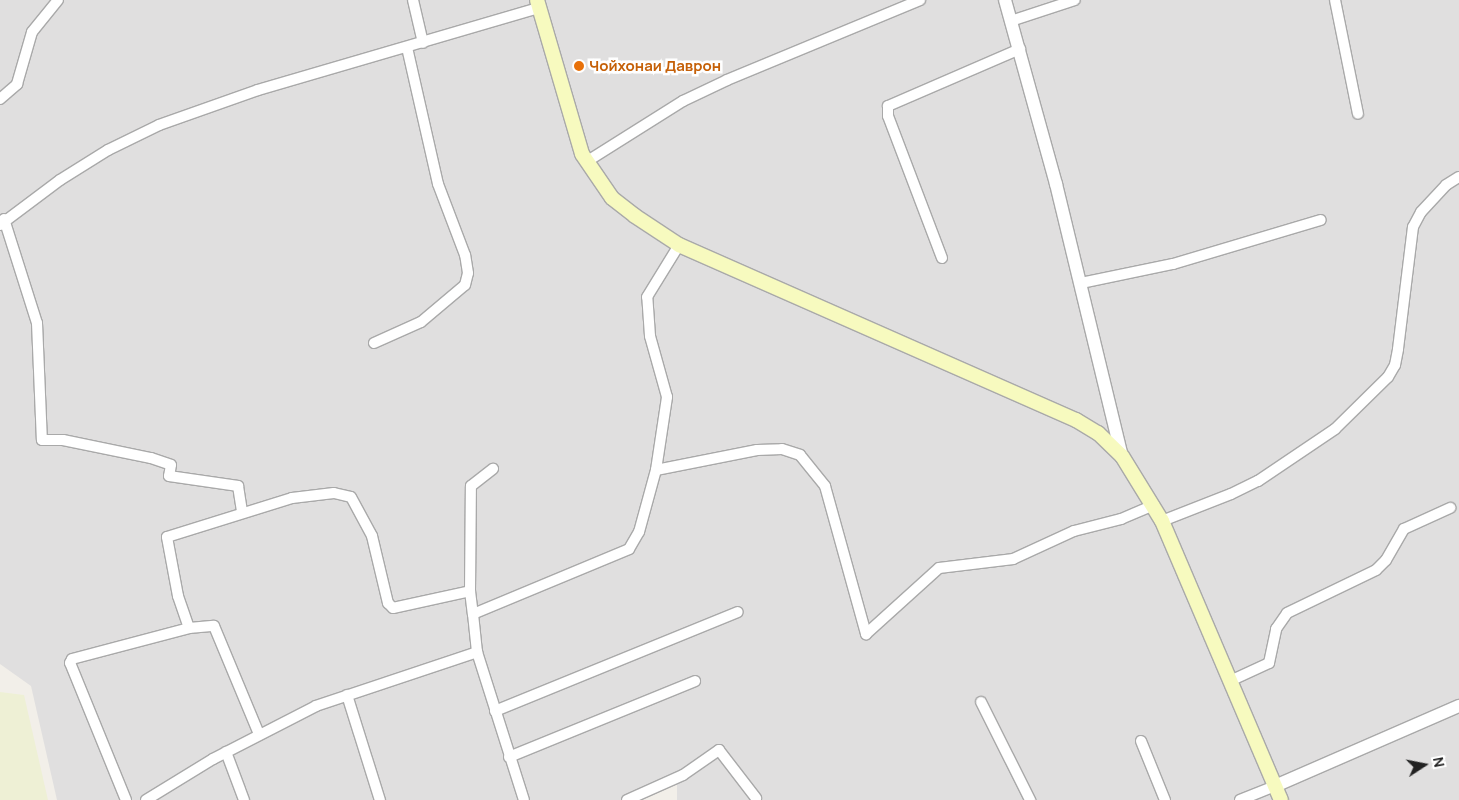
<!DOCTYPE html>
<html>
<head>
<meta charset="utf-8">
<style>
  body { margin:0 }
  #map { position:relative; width:1459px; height:800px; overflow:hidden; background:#f2efe9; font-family:Manrope,sans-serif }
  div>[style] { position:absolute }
  .residential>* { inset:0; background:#e0dfdf }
  .farmland>* { inset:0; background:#eef0d5 }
  .roads { filter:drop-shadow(1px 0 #a9a9a9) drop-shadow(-1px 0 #a9a9a9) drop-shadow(0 1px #a9a9a9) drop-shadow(0 -1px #a9a9a9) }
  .minor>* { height:10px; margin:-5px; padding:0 5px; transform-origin:5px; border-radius:5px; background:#fff }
  .tertiary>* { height:12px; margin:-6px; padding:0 6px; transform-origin:6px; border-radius:6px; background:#fff }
  .secondary>* { height:14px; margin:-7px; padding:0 7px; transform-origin:7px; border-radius:7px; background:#f7fabf }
  .dots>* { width:14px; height:14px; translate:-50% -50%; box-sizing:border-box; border:2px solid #fff; border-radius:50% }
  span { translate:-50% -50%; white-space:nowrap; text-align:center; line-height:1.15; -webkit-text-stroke:5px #fff; paint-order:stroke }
  .food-label { font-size:15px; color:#c56008; font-weight:700 }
  .left { translate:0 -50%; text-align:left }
  .north { position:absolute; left:1399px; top:740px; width:50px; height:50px; -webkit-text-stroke:4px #fff; paint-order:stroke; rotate:79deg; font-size:14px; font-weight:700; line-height:20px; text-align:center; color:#222 }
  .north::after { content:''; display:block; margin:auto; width:18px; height:22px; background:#222; clip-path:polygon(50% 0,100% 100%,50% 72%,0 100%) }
</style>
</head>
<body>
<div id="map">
  <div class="residential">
    <div style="clip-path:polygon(0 0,1459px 0,1459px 800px,677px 800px,677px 784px,638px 800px,57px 800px,31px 686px,0 664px)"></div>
  </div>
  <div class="farmland">
    <div style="clip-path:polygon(0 692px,24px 695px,48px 800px,0 800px)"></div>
  </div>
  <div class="roads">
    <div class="minor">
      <div style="left:413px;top:0;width:44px;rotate:76.9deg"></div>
      <div style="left:1335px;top:0;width:116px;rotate:78.6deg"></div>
      <div style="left:1011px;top:21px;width:67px;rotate:-18.2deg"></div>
      <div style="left:0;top:99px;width:23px;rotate:-41deg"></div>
      <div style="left:17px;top:84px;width:54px;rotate:-73.9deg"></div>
      <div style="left:32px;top:32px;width:41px;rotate:-50.9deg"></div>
      <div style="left:586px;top:162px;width:115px;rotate:-32.2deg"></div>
      <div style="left:683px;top:101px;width:49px;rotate:-25.5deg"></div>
      <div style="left:727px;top:80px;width:209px;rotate:-22.5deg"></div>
      <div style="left:4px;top:219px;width:109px;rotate:72.4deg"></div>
      <div style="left:37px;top:323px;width:117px;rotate:87.6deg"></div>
      <div style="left:42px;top:440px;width:21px"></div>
      <div style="left:63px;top:440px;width:90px;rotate:11.6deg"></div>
      <div style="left:151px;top:458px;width:21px;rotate:19deg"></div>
      <div style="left:171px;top:465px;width:11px;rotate:100deg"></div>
      <div style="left:169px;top:476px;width:70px;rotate:8.2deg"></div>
      <div style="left:238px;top:486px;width:26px;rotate:81deg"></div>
      <div style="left:0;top:225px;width:75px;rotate:-36.9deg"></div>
      <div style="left:60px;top:180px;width:57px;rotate:-32deg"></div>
      <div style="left:108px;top:150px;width:57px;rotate:-26.1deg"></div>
      <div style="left:159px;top:125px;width:105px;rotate:-19.5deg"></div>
      <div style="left:258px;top:90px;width:292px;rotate:-16.3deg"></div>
      <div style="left:942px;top:258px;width:152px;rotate:-110.8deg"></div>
      <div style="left:888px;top:116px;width:10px;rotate:-90deg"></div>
      <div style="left:888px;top:106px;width:144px;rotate:-23.4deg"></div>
      <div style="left:1081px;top:283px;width:94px;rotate:-11.7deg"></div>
      <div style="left:1173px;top:264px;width:154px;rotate:-16.6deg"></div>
      <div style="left:374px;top:343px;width:51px;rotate:-24.1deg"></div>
      <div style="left:421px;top:322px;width:57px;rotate:-40.1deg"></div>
      <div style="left:465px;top:285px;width:12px;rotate:-76deg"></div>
      <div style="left:468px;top:273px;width:18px;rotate:-99deg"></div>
      <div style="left:465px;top:255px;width:76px;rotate:-110.8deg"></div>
      <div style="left:438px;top:184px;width:140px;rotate:-102.8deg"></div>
      <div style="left:656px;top:470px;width:103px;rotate:-11.2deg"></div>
      <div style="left:757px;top:450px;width:25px;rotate:-2deg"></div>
      <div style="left:782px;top:449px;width:19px;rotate:18deg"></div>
      <div style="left:800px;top:455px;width:40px;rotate:51deg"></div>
      <div style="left:825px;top:486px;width:154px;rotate:74.5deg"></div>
      <div style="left:866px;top:634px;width:98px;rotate:-42.1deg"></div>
      <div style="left:939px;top:568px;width:75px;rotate:-6.9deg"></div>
      <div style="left:1013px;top:559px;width:67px;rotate:-24.7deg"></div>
      <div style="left:1074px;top:531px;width:49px;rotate:-14.3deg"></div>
      <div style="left:1121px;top:519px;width:36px;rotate:-23deg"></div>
      <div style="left:1162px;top:521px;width:74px;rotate:-21.4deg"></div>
      <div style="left:1231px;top:494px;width:30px;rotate:-26deg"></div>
      <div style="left:1258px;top:481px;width:93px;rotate:-34deg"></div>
      <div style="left:1335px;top:429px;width:74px;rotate:-44.5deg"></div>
      <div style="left:1388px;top:377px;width:14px;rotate:-60deg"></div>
      <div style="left:1395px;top:365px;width:16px;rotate:-79deg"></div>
      <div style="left:1398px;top:349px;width:123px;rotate:-83deg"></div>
      <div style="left:1413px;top:227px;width:17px;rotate:-62deg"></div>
      <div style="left:1421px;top:212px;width:37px;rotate:-47deg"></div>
      <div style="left:1446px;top:185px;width:15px;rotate:-32deg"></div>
      <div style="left:470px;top:591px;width:105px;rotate:-89.5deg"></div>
      <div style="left:471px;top:486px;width:28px;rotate:-38deg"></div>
      <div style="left:473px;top:614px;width:38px;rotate:84deg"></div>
      <div style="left:477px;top:652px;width:155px;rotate:72.4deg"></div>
      <div style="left:189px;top:628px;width:34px;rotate:-109deg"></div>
      <div style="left:178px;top:596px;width:60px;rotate:-100.6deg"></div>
      <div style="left:167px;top:537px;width:131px;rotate:-17.3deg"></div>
      <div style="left:292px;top:498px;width:42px;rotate:-6.8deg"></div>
      <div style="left:334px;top:493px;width:17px;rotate:13deg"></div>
      <div style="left:351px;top:497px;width:44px;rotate:61.7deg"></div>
      <div style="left:372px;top:536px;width:69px;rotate:76.6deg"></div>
      <div style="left:388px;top:603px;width:7px;rotate:45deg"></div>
      <div style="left:393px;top:608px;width:79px;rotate:-12.4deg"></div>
      <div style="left:470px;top:591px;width:23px;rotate:83deg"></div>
      <div style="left:473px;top:614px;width:169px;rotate:-22.6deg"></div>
      <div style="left:629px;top:549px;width:20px;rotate:-60deg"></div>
      <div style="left:639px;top:532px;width:64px;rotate:-74.7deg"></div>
      <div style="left:656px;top:470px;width:74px;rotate:-81.4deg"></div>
      <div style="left:667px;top:397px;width:63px;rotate:-105.6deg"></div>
      <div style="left:650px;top:336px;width:39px;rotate:-94deg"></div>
      <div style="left:647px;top:297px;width:61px;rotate:-58.4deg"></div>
      <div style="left:1230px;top:681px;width:43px;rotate:-24.8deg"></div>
      <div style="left:1269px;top:663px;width:35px;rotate:-78deg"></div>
      <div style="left:1276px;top:629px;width:19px;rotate:-55deg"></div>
      <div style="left:1287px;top:613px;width:99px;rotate:-25.8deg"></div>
      <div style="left:1376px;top:570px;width:14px;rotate:-45deg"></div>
      <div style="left:1386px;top:560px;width:36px;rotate:-60deg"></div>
      <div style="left:1404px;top:529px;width:51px;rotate:-24.5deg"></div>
      <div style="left:347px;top:695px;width:110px;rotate:72.6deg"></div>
      <div style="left:981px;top:702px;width:110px;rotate:63.4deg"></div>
      <div style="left:495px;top:711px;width:262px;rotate:-22.2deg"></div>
      <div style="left:1141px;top:741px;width:64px;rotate:67.9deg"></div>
      <div style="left:226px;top:752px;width:51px;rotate:69.4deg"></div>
      <div style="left:509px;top:757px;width:201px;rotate:-22.2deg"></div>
      <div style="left:126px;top:800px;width:148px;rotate:-112.2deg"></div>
      <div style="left:70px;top:663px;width:4px;rotate:-63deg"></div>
      <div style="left:72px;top:659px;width:121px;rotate:-14.8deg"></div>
      <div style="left:189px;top:628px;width:25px;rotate:-5deg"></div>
      <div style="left:214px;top:626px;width:117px;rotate:67.4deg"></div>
      <div style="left:146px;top:800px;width:79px;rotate:-31.5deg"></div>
      <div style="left:213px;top:759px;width:116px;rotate:-27.2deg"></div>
      <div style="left:316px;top:706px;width:170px;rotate:-18.5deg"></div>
      <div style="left:627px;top:800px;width:61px;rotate:-24.1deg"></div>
      <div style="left:683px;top:775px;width:44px;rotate:-34.8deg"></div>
      <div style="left:719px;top:750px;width:61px;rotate:52.4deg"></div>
      <div style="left:1240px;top:800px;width:38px;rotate:-22deg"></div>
    </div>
    <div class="tertiary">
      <div style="left:1005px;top:0;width:191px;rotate:74.5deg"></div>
      <div style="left:1056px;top:184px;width:280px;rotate:76.4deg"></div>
      <div style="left:1275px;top:786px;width:201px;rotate:-23.5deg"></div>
    </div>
    <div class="secondary">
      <div style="left:537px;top:0;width:160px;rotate:73.7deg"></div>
      <div style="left:582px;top:154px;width:53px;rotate:55.7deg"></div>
      <div style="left:612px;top:198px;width:29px;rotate:38deg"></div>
      <div style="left:635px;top:216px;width:53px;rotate:33.4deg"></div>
      <div style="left:679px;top:245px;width:434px;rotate:23.8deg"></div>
      <div style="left:1076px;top:420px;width:26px;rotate:31deg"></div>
      <div style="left:1098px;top:433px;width:33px;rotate:44deg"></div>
      <div style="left:1122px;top:456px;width:76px;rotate:58.4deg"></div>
      <div style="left:1162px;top:521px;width:303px;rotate:66.9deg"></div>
    </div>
  </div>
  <div class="dots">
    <div style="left:579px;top:66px;background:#e8710a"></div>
  </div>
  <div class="food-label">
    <span class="left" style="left:589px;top:66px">Чойхонаи Даврон</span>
  </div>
  <div class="north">N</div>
</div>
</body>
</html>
